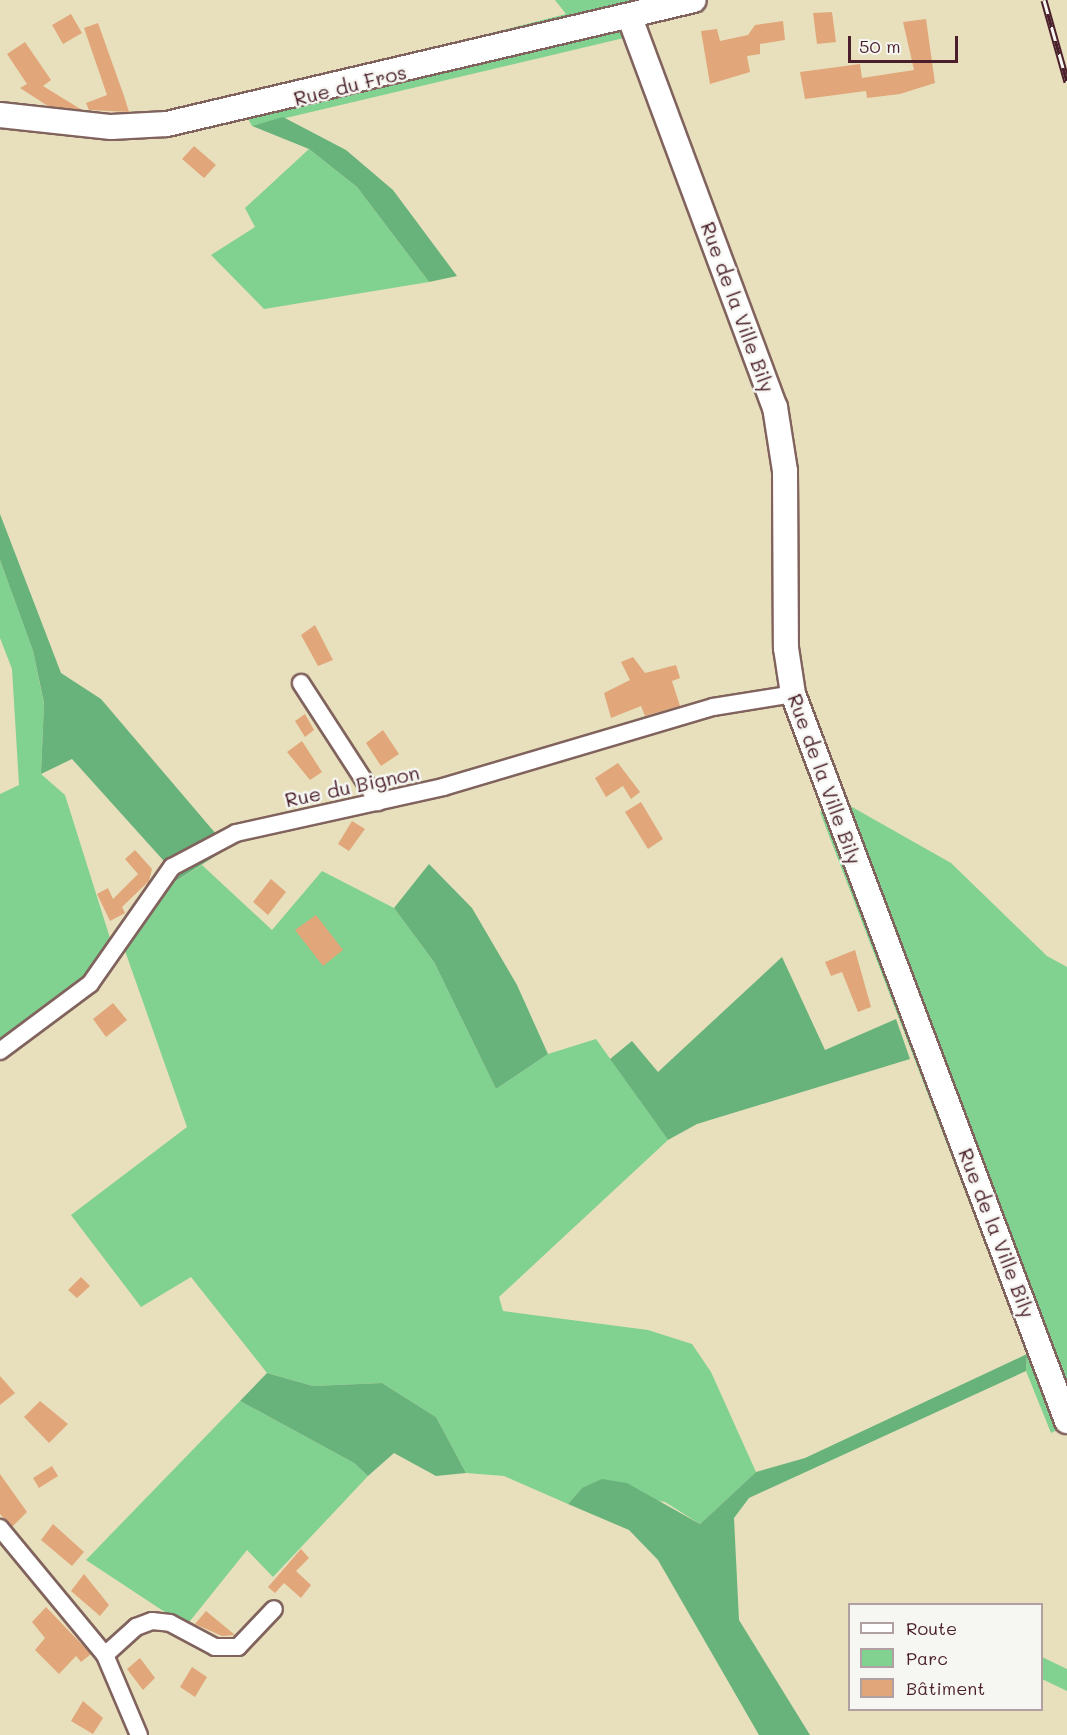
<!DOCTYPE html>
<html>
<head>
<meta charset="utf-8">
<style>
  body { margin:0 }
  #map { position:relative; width:1067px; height:1735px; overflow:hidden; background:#e8e0bc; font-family:Mali,sans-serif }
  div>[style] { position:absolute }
  .green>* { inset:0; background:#81d191 }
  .forest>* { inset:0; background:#68b37b }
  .building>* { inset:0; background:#e1a67a }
  .roads { filter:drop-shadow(2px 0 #81635e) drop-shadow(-2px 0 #81635e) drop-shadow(0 2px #81635e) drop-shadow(0 -2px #81635e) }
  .street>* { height:16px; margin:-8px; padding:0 8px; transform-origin:8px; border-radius:8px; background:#fff }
  .secondary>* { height:24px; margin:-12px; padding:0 12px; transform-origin:12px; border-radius:12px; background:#fff }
  .rail>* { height:7px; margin-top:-3.5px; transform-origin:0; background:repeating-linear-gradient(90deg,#f6f6f2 0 14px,#4a1f2b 0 28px); box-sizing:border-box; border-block:2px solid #4a1f2b }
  span { translate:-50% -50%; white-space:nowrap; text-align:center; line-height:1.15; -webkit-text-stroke:5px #f6f6f2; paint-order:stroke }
  .street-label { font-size:20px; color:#4a1f2b }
  .legend { position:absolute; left:848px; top:1603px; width:195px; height:108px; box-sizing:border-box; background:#f6f6f2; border:2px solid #b1a0a2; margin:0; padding:8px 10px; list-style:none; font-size:18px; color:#4a1f2b }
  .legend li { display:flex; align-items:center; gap:12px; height:30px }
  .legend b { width:30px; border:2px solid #b1a0a2 }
  .scale { position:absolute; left:848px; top:36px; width:110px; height:27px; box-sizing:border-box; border:3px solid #4a1f2b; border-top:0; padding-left:8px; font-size:18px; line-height:21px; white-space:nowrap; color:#4a1f2b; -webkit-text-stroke:4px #f6f6f2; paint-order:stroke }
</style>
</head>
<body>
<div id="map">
  <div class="green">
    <div style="clip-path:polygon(555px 0,654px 0,610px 10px,624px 38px,252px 126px,237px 98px,566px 14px)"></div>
    <div style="clip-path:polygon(309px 149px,357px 187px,429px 282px,264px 309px,211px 255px,255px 227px,245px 208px)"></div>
    <div style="clip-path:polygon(0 560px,33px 651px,44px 704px,41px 774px,65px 795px,110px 938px,78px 983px,0 1040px,0 794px,19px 785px,12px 669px,0 638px)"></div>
    <div style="clip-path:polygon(845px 803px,951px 863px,1047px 956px,1067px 967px,1067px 1425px,1051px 1433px,1026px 1371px,1027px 1354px,820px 812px)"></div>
    <div style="clip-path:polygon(202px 865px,272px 930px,322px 871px,394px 908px,434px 962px,496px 1089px,548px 1054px,596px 1039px,668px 1140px,499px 1297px,503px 1311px,648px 1330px,692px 1344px,711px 1372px,756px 1472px,700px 1524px,665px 1502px,582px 1488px,568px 1504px,504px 1476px,466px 1473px,436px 1417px,382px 1383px,313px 1386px,267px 1373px,191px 1277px,141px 1307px,71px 1215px,187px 1127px,124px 948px,168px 886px)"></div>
    <div style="clip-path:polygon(240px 1401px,354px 1463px,368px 1476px,273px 1577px,247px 1550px,186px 1626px,86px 1560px)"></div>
    <div style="clip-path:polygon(1042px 1657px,1067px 1669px,1067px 1691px,1042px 1679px)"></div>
  </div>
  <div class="forest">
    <div style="clip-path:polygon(283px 117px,346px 150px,393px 190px,457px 276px,429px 282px,357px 187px,309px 149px,252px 126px)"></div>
    <div style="clip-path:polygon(0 514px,61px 673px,101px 699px,228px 848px,168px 886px,163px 860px,72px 759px,41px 774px,44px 703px,33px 651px,0 560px)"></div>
    <div style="clip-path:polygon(429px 864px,472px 908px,517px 985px,548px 1054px,496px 1089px,434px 962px,394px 908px)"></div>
    <div style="clip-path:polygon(782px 957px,825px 1050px,896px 1019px,910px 1059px,697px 1124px,668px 1140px,610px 1059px,632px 1041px,658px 1072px)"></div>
    <div style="clip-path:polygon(1027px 1354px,1026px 1371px,749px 1498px,734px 1518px,739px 1620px,810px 1735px,759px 1735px,658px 1560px,629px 1530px,568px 1504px,582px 1488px,602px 1479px,627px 1483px,700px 1524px,756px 1472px,805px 1458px)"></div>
    <div style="clip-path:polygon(267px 1373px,313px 1386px,382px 1383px,436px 1417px,466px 1473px,436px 1476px,394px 1453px,368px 1476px,354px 1463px,240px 1401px)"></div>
  </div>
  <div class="building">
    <div style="clip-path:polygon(832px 12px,836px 42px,817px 44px,813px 13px)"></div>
    <div style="clip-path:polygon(71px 14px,82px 33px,63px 44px,52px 25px)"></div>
    <div style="clip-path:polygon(926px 19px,935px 83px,900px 94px,867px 98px,866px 91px,805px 99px,800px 72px,860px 64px,862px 78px,914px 70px,903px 22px)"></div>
    <div style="clip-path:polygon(783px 21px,785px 40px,760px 44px,760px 54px,747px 56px,750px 72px,710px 84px,701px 31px,717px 29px,720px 41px,748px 35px,755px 25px)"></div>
    <div style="clip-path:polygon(98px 23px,124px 96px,129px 112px,89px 110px,86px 103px,107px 95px,84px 28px)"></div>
    <div style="clip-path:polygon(25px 42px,51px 80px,43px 86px,82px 110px,48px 106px,20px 88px,27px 84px,7px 54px)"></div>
    <div style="clip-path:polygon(194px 146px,216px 165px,204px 178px,182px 159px)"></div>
    <div style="clip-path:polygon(315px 625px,333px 660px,318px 666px,301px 635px)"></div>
    <div style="clip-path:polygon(633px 657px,645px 673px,676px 665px,680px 678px,672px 681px,680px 706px,645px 716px,641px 706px,611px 718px,604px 693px,630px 680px,621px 662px)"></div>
    <div style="clip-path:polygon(305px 714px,314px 730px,305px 737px,295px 721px)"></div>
    <div style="clip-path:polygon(383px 730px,399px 754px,381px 766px,366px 743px)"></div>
    <div style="clip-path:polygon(302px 741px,322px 772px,310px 780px,287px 752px)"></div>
    <div style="clip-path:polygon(618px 763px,640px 792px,631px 799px,623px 786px,606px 797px,595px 778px)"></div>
    <div style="clip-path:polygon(641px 802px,663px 839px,648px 849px,625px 812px)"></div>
    <div style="clip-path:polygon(352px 821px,365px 829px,349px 851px,338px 844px)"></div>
    <div style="clip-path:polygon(135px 850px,152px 869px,149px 881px,122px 907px,125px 913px,110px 921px,97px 894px,108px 888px,113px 899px,138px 874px,125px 859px)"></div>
    <div style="clip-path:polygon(271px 879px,286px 892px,268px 915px,253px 902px)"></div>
    <div style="clip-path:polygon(316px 915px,343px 950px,323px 966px,295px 930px)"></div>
    <div style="clip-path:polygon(855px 950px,871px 1007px,858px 1012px,842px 972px,831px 976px,825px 962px)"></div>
    <div style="clip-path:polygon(113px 1003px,127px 1020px,106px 1037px,93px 1019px)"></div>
    <div style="clip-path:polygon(81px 1277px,90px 1286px,77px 1298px,68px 1290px)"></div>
    <div style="clip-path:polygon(0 1376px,15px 1393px,0 1405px)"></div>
    <div style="clip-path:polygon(40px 1401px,68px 1424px,49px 1443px,24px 1417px)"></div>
    <div style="clip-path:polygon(52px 1466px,58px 1476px,39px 1488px,33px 1478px)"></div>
    <div style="clip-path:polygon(0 1474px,27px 1512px,12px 1527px,0 1514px)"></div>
    <div style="clip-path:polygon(53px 1524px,84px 1552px,72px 1566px,41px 1540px)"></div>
    <div style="clip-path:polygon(301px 1549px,309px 1558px,296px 1571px,311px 1585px,301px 1598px,284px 1583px,275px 1593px,268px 1587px)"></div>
    <div style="clip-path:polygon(84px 1574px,109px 1605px,100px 1616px,71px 1591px)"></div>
    <div style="clip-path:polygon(46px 1607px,91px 1654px,81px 1662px,76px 1656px,59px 1674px,35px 1650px,45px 1638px,32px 1622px)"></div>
    <div style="clip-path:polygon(206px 1611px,235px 1635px,222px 1636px,195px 1624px)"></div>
    <div style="clip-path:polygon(140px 1658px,155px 1678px,143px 1690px,127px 1669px)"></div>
    <div style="clip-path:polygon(192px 1667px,207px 1677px,195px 1697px,180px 1687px)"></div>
    <div style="clip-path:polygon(83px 1701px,103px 1718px,93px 1734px,71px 1721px)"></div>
  </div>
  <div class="roads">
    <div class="street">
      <div style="left:301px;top:683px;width:142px;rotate:57.1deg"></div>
      <div style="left:0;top:1051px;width:112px;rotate:-36.7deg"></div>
      <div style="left:90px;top:984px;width:143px;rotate:-55deg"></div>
      <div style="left:172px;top:867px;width:72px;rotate:-28deg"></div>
      <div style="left:236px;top:833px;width:212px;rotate:-12.5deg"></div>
      <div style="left:443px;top:787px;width:282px;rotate:-16.5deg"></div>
      <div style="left:713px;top:707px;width:81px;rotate:-9.2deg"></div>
      <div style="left:0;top:1528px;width:165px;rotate:50.4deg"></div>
      <div style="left:105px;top:1655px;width:87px;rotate:67deg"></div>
      <div style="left:105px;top:1655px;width:42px;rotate:-42.1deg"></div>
      <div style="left:136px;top:1627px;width:17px;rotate:-21deg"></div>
      <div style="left:152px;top:1621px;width:18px;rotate:6deg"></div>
      <div style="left:170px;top:1623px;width:51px;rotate:28.1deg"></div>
      <div style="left:215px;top:1647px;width:23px"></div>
      <div style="left:238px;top:1647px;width:52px;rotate:-46.5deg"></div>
    </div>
    <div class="secondary">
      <div style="left:630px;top:18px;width:415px;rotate:69.6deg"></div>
      <div style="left:775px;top:407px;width:65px;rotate:81.1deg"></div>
      <div style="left:785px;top:471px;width:177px;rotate:89.7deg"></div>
      <div style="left:786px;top:648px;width:47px;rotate:81.3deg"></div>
      <div style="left:793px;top:694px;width:777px;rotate:69.35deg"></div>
      <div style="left:0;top:115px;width:112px;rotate:6.2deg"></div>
      <div style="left:111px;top:127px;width:56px;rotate:-3.1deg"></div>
      <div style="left:167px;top:124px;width:541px;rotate:-13.24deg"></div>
    </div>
  </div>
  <div class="rail">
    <div style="left:1044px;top:0;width:85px;rotate:74.3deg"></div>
  </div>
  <div class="street-label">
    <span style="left:350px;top:85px;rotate:-14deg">Rue du Fros</span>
    <span style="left:738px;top:307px;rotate:70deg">Rue de la Ville Bily</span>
    <span style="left:825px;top:779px;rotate:70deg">Rue de la Ville Bily</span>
    <span style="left:352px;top:786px;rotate:-12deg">Rue du Bignon</span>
    <span style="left:997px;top:1233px;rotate:69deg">Rue de la Ville Bily</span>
  </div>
  <ul class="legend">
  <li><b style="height:8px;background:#fff"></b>Route</li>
  <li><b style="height:16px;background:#81d191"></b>Parc</li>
  <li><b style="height:16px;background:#e1a67a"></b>Bâtiment</li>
  </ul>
  <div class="scale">50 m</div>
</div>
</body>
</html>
